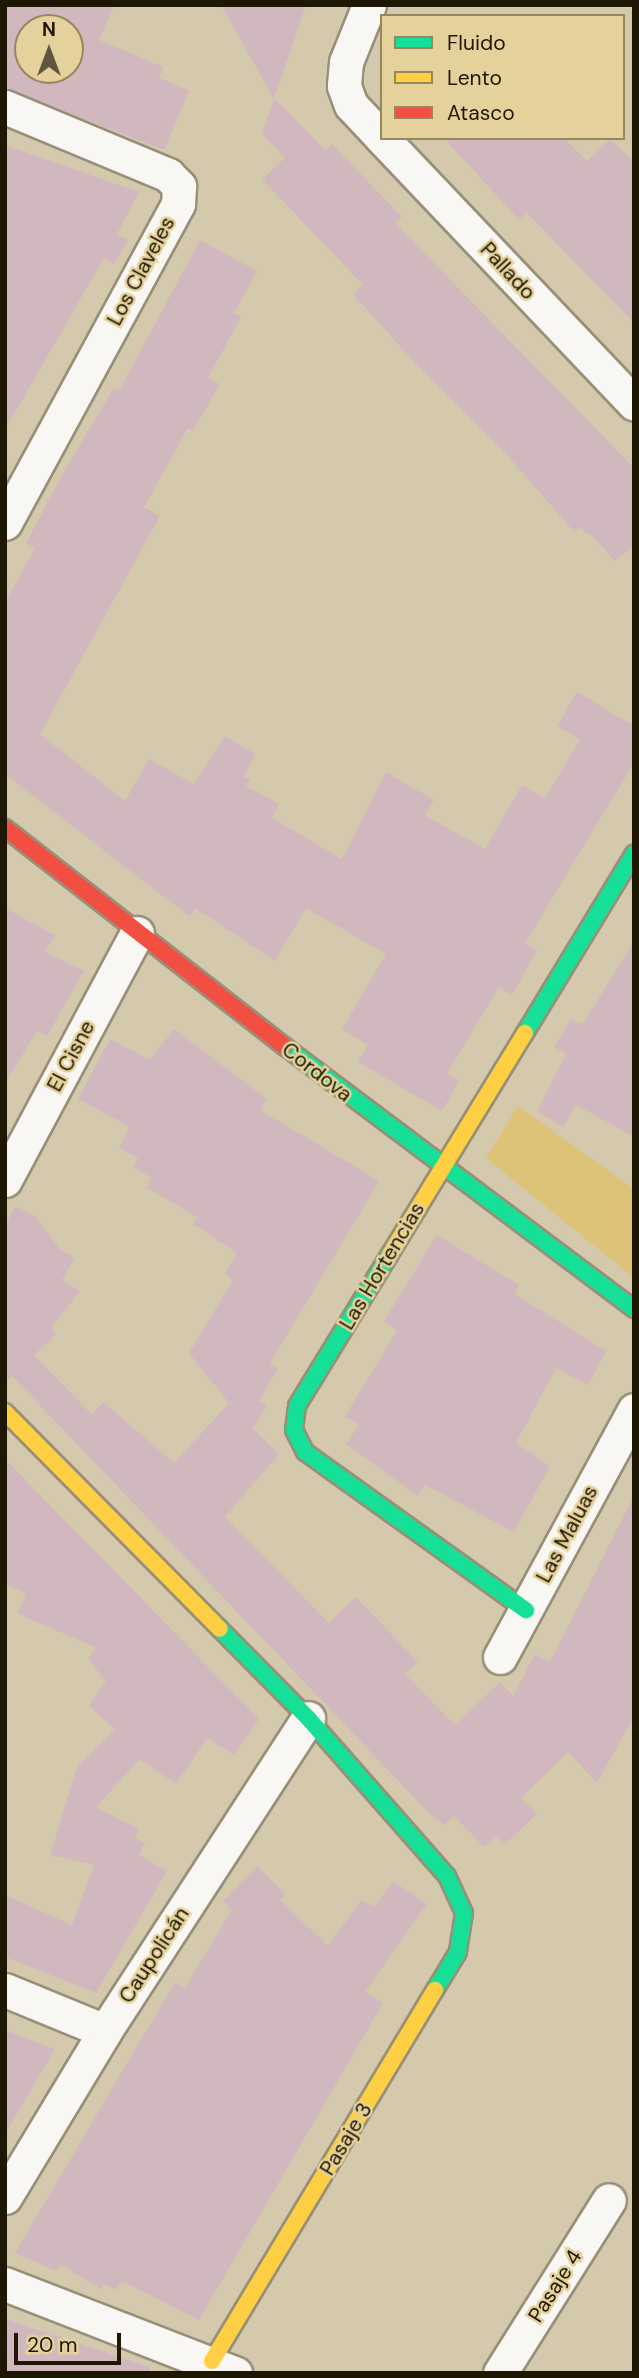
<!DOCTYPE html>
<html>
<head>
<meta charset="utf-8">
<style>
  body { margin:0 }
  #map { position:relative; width:639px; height:2378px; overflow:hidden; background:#d4c9ac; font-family:"DM Sans",sans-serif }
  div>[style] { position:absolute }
  .green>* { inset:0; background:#ddc378 }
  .building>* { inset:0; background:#d1b8be }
  .roads { filter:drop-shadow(2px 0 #988f78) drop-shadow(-2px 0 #988f78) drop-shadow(0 2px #988f78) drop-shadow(0 -2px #988f78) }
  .street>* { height:33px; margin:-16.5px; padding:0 16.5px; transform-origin:16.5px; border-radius:16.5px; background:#f9f7f3 }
  .fast>* { height:16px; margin:-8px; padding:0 8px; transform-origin:8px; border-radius:8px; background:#16e098 }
  .slow>* { height:16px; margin:-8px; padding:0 8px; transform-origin:8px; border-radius:8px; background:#ffcf43 }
  .jam>* { height:16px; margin:-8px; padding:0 8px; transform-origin:8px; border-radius:8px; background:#f24e42 }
  span { translate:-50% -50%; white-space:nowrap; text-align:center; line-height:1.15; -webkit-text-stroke:5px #e5d19b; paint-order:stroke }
  .street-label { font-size:21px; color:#1e1703 }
  .frame { position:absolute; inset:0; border:7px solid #1e1703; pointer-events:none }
  .legend { position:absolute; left:380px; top:14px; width:245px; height:126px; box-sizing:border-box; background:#e5d19b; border:2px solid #95875e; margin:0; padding:9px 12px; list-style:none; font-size:21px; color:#1e1703 }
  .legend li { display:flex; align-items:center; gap:14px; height:35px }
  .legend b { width:35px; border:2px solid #95875e }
  .north { position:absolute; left:14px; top:14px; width:70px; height:70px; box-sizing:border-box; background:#e5d19b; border:2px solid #95875e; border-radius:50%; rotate:0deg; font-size:19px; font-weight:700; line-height:28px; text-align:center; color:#1e1703 }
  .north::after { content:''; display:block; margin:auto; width:24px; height:32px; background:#5e553e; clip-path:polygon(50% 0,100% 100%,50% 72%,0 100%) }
  .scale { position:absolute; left:14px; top:2333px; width:107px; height:32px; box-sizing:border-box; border:4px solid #1e1703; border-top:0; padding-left:9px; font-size:21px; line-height:24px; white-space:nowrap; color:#1e1703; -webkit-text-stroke:5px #e5d19b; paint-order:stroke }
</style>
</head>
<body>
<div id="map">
  <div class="green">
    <div style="clip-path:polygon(518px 1106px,634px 1189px,634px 1278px,486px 1158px)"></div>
  </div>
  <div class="building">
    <div style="clip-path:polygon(evenodd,5px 5px,114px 5px,99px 40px,163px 67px,159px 78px,189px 90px,164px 150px,5px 88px,5px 5px,28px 28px,70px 28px,70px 70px,28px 70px,28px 28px)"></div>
    <div style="clip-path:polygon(221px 5px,306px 5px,274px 99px)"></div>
    <div style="clip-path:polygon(274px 98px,325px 150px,332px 144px,402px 217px,395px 223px,634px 468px,634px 546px,615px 561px,592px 536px,579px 528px,574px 532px,508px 456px,414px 362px,353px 294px,363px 285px,262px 179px,285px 158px,262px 134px)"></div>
    <div style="clip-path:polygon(444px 138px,564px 138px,587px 161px,610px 139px,634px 162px,634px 323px,527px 213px,519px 220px)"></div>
    <div style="clip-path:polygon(5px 145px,139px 192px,117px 234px,128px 240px,114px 264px,104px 258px,5px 430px)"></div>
    <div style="clip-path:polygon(200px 240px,257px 271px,234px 313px,241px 317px,208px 378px,220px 384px,193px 431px,188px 428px,144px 507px,160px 516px,40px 734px,125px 801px,149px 759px,194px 784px,225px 736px,256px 754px,243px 776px,250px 779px,246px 786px,279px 804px,272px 818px,342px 859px,386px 772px,434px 800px,425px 815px,485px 849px,522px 785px,545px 798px,580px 740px,557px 726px,577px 692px,634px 726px,634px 763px,525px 943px,537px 950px,512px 995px,499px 987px,447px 1074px,459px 1081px,442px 1111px,358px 1062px,368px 1045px,342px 1029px,386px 954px,306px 908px,275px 961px,195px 908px,190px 917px,5px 774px,5px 603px,35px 548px,26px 543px,67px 466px,114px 388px,119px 391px)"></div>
    <div style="clip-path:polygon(5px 908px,56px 936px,44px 951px,84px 971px,47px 1036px,37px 1031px,5px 1083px)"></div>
    <div style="clip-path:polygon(634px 942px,634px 1137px,576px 1105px,563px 1127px,537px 1111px,566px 1054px,554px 1047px,571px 1019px,582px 1025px)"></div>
    <div style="clip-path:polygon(174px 1029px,267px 1099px,260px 1110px,379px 1181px,270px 1363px,278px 1368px,259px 1400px,267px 1405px,253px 1428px,279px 1454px,225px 1517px,329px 1623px,356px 1597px,418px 1662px,405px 1674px,455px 1725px,500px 1682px,513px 1696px,535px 1654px,550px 1662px,634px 1496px,634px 1716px,597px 1783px,568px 1752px,521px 1798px,537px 1814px,505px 1844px,496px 1835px,484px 1847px,454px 1816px,444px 1825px,429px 1813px,12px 1376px,5px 1382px,5px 1226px,15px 1206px,35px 1216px,60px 1249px,75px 1258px,62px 1280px,80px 1291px,51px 1328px,56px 1334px,34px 1355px,92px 1415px,103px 1402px,174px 1463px,229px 1403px,189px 1353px,233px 1280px,225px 1274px,237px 1253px,193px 1224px,197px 1217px,146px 1187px,152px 1178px,133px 1167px,138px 1158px,119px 1148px,130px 1127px,78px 1099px,110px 1039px,150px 1060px)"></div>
    <div style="clip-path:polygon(437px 1235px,519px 1285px,515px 1294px,606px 1351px,588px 1385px,556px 1368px,516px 1443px,550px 1466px,514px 1532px,425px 1485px,418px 1496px,346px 1444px,359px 1425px,345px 1416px,397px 1331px,384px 1321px)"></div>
    <div style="clip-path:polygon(5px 1459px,259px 1719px,234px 1755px,207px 1738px,176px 1784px,140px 1759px,96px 1807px,139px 1829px,135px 1838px,145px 1843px,139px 1855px,167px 1871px,96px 1993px,5px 1957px,5px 1895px,72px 1925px,94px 1865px,50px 1855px,77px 1767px,115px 1729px,89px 1706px,106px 1681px,88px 1659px,96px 1648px,17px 1613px,26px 1594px,5px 1584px)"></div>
    <div style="clip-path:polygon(257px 1866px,285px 1894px,280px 1900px,328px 1946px,361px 1900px,374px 1907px,393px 1881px,427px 1904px,365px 1992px,383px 2003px,199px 2320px,122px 2281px,116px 2290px,104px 2283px,101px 2289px,60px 2264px,56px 2271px,15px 2253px,175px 1982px,185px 1988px,232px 1910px,223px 1901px)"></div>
    <div style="clip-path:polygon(5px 2030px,55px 2049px,5px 2134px)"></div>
    <div style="clip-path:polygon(5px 2319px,150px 2367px,150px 2373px,5px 2373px)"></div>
  </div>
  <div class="roads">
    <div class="street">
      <div style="left:369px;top:5px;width:61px;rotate:112deg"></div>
      <div style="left:346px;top:62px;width:24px;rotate:95deg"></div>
      <div style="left:344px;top:86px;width:20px;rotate:70deg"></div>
      <div style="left:351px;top:105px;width:45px;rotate:46.8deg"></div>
      <div style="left:5px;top:107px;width:177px;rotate:22.6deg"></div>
      <div style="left:168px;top:175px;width:16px;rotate:45deg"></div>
      <div style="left:179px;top:186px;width:18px;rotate:93deg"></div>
      <div style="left:178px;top:204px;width:363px;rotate:118.5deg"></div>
      <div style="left:382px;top:138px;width:366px;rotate:46.5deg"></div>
      <div style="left:5px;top:1180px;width:280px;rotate:-61.9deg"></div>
      <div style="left:500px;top:1657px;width:281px;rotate:-61.5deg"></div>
      <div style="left:5px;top:1990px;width:108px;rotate:22.3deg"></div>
      <div style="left:5px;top:2197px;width:194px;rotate:-58.9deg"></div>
      <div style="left:105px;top:2031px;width:373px;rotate:-57deg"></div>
      <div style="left:5px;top:2284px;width:247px;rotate:21.2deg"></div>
      <div style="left:500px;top:2373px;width:204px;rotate:-57.8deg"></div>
    </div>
    <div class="fast">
      <div style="left:525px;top:1033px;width:210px;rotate:-58.7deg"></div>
      <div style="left:284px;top:1046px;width:438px;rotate:36.9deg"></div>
      <div style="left:390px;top:1254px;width:178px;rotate:121.5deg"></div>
      <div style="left:297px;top:1406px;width:24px;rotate:97deg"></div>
      <div style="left:294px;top:1430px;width:25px;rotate:63deg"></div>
      <div style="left:305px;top:1452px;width:272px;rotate:35.6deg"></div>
      <div style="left:220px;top:1629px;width:125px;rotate:45.3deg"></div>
      <div style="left:308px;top:1718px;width:210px;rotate:48.7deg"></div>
      <div style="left:447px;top:1876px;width:41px;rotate:65.3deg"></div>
      <div style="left:464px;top:1913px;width:39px;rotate:99deg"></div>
      <div style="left:458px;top:1952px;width:44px;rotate:121.2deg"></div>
    </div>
    <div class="slow">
      <div style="left:390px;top:1254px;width:259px;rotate:-58.6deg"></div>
      <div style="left:5px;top:1412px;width:305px;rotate:45.3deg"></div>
      <div style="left:212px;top:2361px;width:433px;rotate:-59deg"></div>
    </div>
    <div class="jam">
      <div style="left:5px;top:828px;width:354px;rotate:38deg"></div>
    </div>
  </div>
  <div class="street-label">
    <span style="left:141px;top:271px;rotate:-62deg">Los Claveles</span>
    <span style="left:508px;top:271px;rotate:47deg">Pallado</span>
    <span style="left:71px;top:1056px;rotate:-62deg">El Cisne</span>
    <span style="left:317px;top:1072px;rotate:38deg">Cordova</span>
    <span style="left:382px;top:1266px;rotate:-59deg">Las Hortencias</span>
    <span style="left:567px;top:1534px;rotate:-62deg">Las Maluas</span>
    <span style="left:154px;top:1955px;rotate:-57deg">Caupolicán</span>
    <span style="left:346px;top:2139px;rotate:-59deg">Pasaje 3</span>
    <span style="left:555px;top:2286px;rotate:-58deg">Pasaje 4</span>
  </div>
  <div class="frame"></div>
  <ul class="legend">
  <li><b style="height:9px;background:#16e098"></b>Fluido</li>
  <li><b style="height:9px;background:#ffcf43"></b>Lento</li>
  <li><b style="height:9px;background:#f24e42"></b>Atasco</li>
  </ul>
  <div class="north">N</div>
  <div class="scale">20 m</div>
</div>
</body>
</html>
